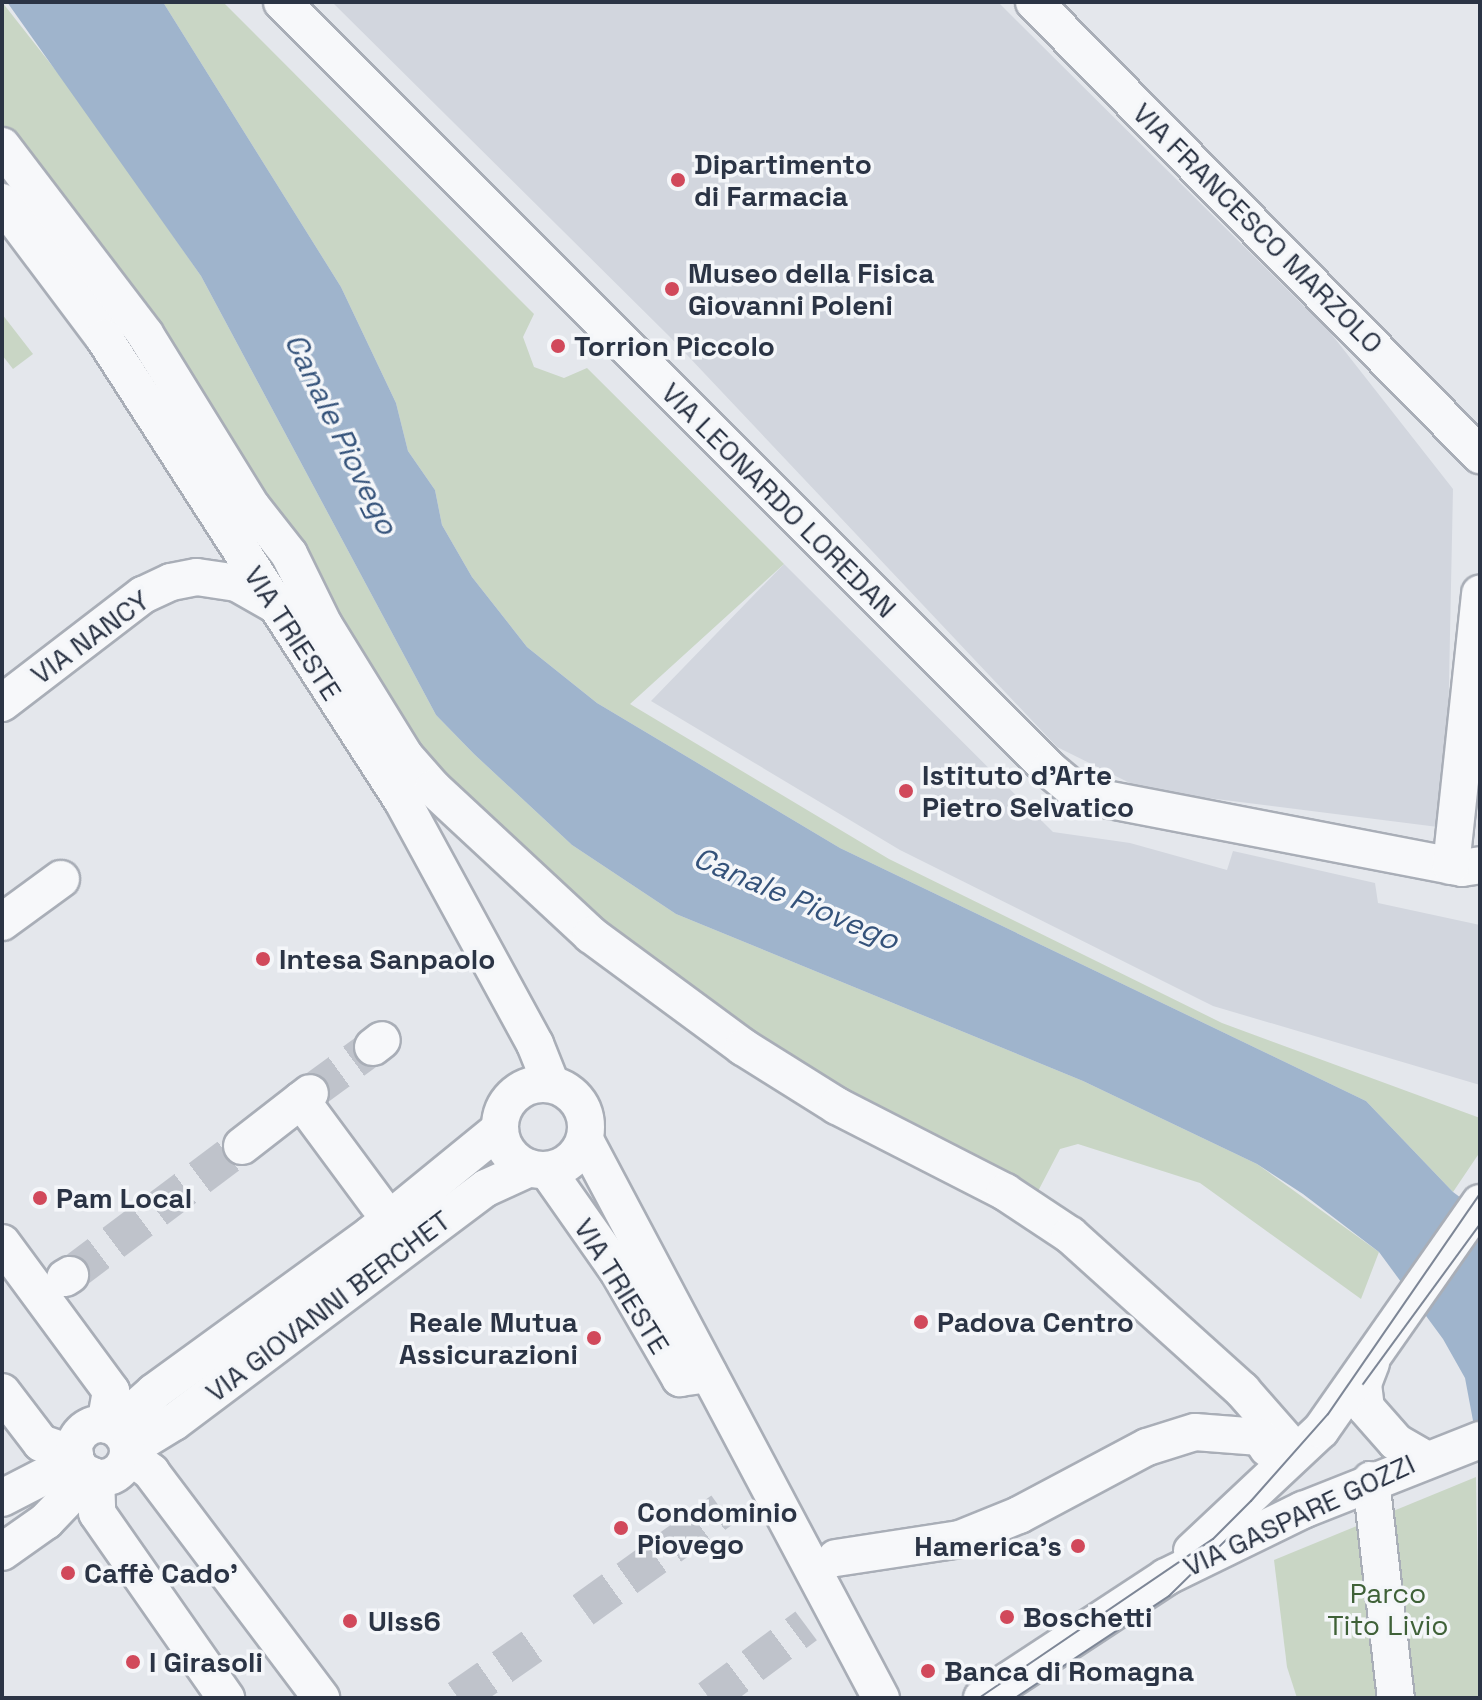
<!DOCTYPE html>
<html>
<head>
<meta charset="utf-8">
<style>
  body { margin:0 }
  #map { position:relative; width:1482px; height:1700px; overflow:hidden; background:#e4e7ec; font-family:"Space Grotesk",sans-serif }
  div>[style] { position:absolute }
  .built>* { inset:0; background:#d2d6de }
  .green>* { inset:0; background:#c9d6c5 }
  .water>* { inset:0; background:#9fb4cc }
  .minor-tunnel>* { height:36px; margin-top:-18px; transform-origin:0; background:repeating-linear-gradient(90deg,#bfc3cb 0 36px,transparent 0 54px) }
  .roads { filter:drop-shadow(2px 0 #a9aeb7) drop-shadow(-2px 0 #a9aeb7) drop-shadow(0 2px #a9aeb7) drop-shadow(0 -2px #a9aeb7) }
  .minor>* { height:36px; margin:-18px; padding:0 18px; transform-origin:18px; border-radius:18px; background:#f7f8fa }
  .minor>.ring { margin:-18px; padding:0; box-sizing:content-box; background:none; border:36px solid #f7f8fa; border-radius:50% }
  .tram>* { height:2px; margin:-1px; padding:0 1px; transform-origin:1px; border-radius:1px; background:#7d8696 }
  .dots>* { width:22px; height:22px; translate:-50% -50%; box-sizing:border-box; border:4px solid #f4f6f9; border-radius:50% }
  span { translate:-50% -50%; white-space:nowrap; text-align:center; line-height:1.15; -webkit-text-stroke:7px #f4f6f9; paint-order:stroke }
  .poi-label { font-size:28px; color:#2b3445; font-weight:700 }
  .left { translate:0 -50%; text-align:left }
  .right { translate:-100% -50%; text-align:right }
  .street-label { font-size:28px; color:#2b3445 }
  .park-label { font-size:28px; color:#3f6138 }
  .water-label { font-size:30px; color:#34527a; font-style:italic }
  .frame { position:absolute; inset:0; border:4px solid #2b3445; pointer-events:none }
</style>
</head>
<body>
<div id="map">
  <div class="built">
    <div style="clip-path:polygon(332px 2px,998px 2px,1329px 331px,1453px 489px,1446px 828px,1144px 790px,1057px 747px,671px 338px)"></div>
    <div style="clip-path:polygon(784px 564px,1053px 832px,1130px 843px,1227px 870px,1233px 851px,1375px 883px,1378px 903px,1480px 925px,1480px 1085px,1213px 1006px,900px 850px,651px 701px)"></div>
  </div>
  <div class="green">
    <div style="clip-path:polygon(2px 2px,72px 91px,201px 276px,436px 715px,474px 754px,572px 845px,676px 914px,1083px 1081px,1257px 1164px,1379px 1252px,1361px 1299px,1200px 1183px,1078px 1144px,1060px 1149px,1036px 1195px,852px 1101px,616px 941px,452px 795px,2px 129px)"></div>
    <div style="clip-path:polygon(163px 2px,223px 2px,534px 314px,523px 337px,534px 367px,564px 378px,587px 368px,784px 564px,630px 704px,889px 859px,1222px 1023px,1480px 1118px,1480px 1152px,1453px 1192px,1366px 1101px,840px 848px,597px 703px,527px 647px,472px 577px,442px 525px,435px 490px,408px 451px,396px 403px,341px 287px)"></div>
    <div style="clip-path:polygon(2px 314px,33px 354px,13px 369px,2px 355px)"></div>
    <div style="clip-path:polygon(1476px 1477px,1480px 1698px,1297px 1698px,1287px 1667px,1274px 1560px)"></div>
  </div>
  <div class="water">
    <div style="clip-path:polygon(7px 2px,163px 2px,341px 287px,396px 403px,408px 451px,435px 490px,442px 525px,472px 577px,527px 647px,597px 703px,840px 848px,1366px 1101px,1453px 1192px,1480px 1212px,1480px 1458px,1465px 1378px,1443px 1339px,1379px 1252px,1303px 1194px,1257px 1164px,1083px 1081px,676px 914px,572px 845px,474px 754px,436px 715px,201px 276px)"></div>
  </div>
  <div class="minor-tunnel">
    <div style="left:310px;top:1093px;width:78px;rotate:-36.1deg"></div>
    <div style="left:70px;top:1275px;width:215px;rotate:-36.9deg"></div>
    <div style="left:583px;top:1610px;width:171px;rotate:-35.7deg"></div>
    <div style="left:458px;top:1698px;width:93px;rotate:-34.9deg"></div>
    <div style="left:709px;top:1698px;width:121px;rotate:-36.6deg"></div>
  </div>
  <div class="roads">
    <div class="minor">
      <div style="left:282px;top:2px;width:1085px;rotate:45deg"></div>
      <div style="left:1049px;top:769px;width:39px;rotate:40deg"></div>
      <div style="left:1079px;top:794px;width:390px;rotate:10.9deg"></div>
      <div style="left:1462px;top:868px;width:18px;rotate:-9deg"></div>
      <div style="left:1034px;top:2px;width:636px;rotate:45.45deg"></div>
      <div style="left:2px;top:146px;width:236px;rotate:52.7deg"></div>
      <div style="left:145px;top:334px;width:203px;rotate:58.3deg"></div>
      <div style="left:252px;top:507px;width:60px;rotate:51.8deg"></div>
      <div style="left:289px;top:554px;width:79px;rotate:63.8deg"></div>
      <div style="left:324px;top:625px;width:154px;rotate:58.3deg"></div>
      <div style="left:405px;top:756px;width:43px;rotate:48.8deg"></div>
      <div style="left:433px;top:788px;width:216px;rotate:42.9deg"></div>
      <div style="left:591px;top:935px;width:189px;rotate:36.4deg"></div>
      <div style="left:743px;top:1047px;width:111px;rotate:32.1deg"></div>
      <div style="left:837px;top:1106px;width:189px;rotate:27.1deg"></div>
      <div style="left:1005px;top:1192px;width:78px;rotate:33.5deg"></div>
      <div style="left:1070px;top:1235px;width:232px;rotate:42deg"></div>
      <div style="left:1242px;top:1390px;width:64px;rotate:48.8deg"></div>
      <div style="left:2px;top:202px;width:170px;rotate:53.1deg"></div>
      <div style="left:104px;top:338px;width:550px;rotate:57.18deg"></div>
      <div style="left:402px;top:800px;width:278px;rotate:61.4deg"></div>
      <div style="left:535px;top:1044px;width:43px;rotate:68.2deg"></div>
      <div style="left:2px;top:703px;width:178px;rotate:-37.5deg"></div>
      <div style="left:143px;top:595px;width:31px;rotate:-25deg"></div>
      <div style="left:171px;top:582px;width:26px;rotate:-11deg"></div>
      <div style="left:197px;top:577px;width:40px;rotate:8.5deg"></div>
      <div style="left:237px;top:583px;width:40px;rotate:29.7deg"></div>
      <div style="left:1451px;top:866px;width:274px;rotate:-83.9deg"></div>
      <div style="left:2px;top:922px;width:73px;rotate:-36.1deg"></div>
      <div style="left:373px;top:1047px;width:11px;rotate:-38deg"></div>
      <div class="ring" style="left:500px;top:1084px;width:50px;height:50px"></div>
      <div style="left:301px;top:1100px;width:129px;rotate:53.5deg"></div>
      <div style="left:585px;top:1140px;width:632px;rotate:62.06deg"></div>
      <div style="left:242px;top:1146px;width:86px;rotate:-37.9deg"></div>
      <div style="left:547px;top:1170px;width:123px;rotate:54.9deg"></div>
      <div style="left:618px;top:1271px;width:124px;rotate:59.9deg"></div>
      <div style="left:680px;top:1378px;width:29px;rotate:-8deg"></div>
      <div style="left:2px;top:1243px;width:184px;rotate:53.6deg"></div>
      <div style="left:111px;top:1391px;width:34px;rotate:100deg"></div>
      <div style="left:65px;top:1278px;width:6px;rotate:-31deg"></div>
      <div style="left:1371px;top:1363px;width:22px;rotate:111deg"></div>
      <div style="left:1363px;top:1384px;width:24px;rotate:83deg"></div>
      <div style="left:1366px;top:1408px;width:45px;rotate:48.6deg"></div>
      <div style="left:1396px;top:1442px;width:32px;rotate:30deg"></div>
      <div style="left:2px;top:1392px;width:64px;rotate:52.6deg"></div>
      <div style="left:41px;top:1443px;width:36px;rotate:19deg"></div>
      <div class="ring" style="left:74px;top:1424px;width:18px;height:18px"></div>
      <div style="left:115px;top:1427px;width:52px;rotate:-41.9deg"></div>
      <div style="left:154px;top:1392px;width:267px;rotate:-36deg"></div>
      <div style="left:370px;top:1235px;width:168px;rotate:-39.2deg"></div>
      <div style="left:128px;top:1450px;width:54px;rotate:-31.3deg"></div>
      <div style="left:174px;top:1422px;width:390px;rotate:-36.9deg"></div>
      <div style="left:486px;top:1188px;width:48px;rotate:-24.4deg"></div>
      <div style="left:128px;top:1455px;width:29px;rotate:36deg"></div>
      <div style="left:151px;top:1472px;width:283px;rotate:53deg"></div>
      <div style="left:96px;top:1477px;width:36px;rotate:88deg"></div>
      <div style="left:97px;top:1513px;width:226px;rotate:55.1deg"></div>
      <div style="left:1371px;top:1480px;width:219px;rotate:83.5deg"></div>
      <div style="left:2px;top:1498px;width:83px;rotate:-27.2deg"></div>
      <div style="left:1192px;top:1551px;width:177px;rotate:-43.2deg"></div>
      <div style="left:1321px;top:1430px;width:277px;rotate:-55deg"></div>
      <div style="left:2px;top:1552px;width:54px;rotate:-35.2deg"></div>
      <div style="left:46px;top:1521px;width:64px;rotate:-46.3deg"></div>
      <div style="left:836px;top:1558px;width:125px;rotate:-8.7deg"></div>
      <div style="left:960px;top:1539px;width:64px;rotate:-22.1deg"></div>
      <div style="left:1019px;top:1515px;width:145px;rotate:-28deg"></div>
      <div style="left:1147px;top:1447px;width:50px;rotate:-17.4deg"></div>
      <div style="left:1195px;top:1432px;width:65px;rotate:4.4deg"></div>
      <div style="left:1260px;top:1437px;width:14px;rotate:56deg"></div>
      <div style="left:982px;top:1698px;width:220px;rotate:-33.3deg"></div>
      <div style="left:1166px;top:1577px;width:153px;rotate:-26.1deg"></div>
      <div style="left:1303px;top:1510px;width:190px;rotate:-21.6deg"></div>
    </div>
  </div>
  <div class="tram">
    <div style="left:1363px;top:1384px;width:198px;rotate:-53.8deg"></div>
    <div style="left:979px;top:1698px;width:283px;rotate:-34.2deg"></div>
    <div style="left:1213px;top:1539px;width:54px;rotate:-45deg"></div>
    <div style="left:1251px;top:1501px;width:116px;rotate:-48.5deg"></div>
    <div style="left:1328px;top:1414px;width:267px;rotate:-55.4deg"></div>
    <div style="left:1015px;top:1698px;width:185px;rotate:-33.5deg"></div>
    <div style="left:1169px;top:1596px;width:84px;rotate:-44.5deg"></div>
  </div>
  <div class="dots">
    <div style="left:678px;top:180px;background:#d1495b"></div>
    <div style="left:672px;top:289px;background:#d1495b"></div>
    <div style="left:558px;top:346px;background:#d1495b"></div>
    <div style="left:906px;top:791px;background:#d1495b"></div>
    <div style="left:263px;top:959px;background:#d1495b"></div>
    <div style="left:40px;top:1198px;background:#d1495b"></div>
    <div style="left:921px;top:1322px;background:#d1495b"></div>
    <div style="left:594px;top:1338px;background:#d1495b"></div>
    <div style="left:621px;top:1528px;background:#d1495b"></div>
    <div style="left:1078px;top:1546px;background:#d1495b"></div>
    <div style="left:68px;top:1573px;background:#d1495b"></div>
    <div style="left:1007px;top:1617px;background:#d1495b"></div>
    <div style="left:350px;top:1621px;background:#d1495b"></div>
    <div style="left:133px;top:1662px;background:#d1495b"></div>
    <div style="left:928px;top:1671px;background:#d1495b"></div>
  </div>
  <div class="poi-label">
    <span class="left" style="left:694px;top:180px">Dipartimento<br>di Farmacia</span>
    <span class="left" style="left:688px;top:289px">Museo della Fisica<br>Giovanni Poleni</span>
    <span class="left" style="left:574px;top:346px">Torrion Piccolo</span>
    <span class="left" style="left:922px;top:791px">Istituto d'Arte<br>Pietro Selvatico</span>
    <span class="left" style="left:279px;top:959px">Intesa Sanpaolo</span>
    <span class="left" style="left:56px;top:1198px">Pam Local</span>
    <span class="right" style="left:578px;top:1338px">Reale Mutua<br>Assicurazioni</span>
    <span class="left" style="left:937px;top:1322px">Padova Centro</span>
    <span class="left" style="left:637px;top:1528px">Condominio<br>Piovego</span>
    <span class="right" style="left:1062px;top:1546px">Hamerica's</span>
    <span class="left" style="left:84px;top:1573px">Caffè Cado'</span>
    <span class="left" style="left:1023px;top:1617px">Boschetti</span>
    <span class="left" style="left:368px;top:1621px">Ulss6</span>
    <span class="left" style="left:149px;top:1662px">I Girasoli</span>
    <span class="left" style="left:944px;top:1671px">Banca di Romagna</span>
  </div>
  <div class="street-label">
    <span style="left:1258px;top:228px;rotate:45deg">VIA FRANCESCO MARZOLO</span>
    <span style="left:779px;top:500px;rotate:45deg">VIA LEONARDO LOREDAN</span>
    <span style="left:293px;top:633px;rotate:57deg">VIA TRIESTE</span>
    <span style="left:90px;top:637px;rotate:-36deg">VIA NANCY</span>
    <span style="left:622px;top:1286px;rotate:58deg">VIA TRIESTE</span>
    <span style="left:328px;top:1306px;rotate:-37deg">VIA GIOVANNI BERCHET</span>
    <span style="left:1299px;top:1515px;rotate:-25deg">VIA GASPARE GOZZI</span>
  </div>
  <div class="park-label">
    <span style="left:1388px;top:1609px">Parco<br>Tito Livio</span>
  </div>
  <div class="water-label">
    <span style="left:341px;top:434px;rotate:64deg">Canale Piovego</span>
    <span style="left:796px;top:899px;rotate:23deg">Canale Piovego</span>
  </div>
  <div class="frame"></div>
</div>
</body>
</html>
